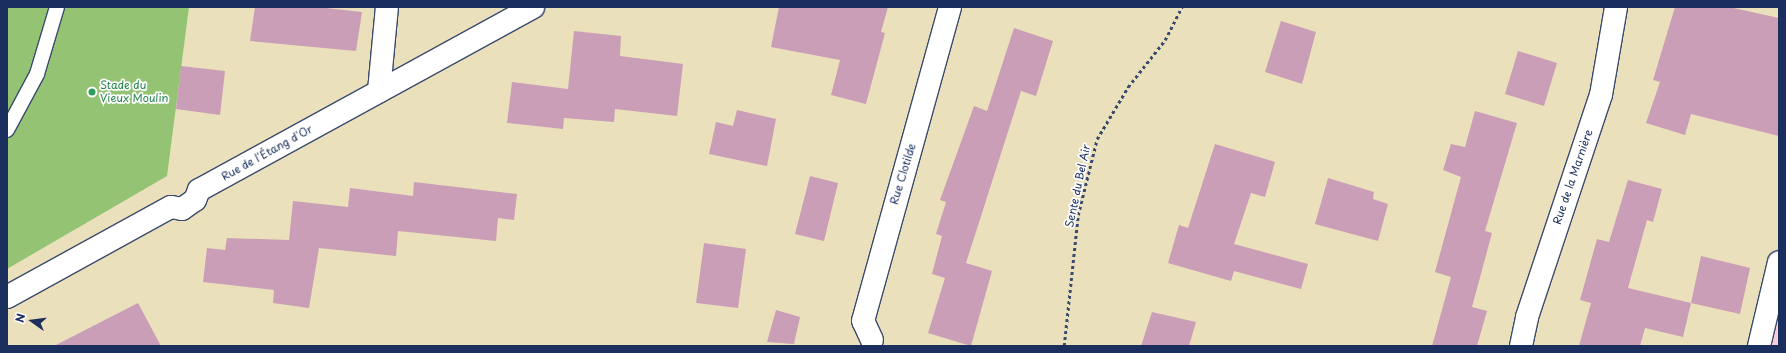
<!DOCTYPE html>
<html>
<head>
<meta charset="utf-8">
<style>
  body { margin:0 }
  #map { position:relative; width:1786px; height:353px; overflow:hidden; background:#ebe0bc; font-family:"Playpen Sans",sans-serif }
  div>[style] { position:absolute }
  .built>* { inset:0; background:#f7cfd5 }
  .green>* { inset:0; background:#94c473 }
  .building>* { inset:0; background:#ca9eb6 }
  .path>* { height:2.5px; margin-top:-1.25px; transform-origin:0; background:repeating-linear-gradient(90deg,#3a4a6c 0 3px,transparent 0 6px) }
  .roads { filter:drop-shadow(1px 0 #3a4a6c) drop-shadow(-1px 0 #3a4a6c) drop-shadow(0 1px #3a4a6c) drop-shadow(0 -1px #3a4a6c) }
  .lane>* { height:14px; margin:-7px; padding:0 7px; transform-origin:7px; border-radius:7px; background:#fff }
  .street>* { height:22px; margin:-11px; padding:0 11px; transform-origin:11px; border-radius:11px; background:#fff }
  .dots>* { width:11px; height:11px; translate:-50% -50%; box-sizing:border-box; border:2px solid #fff; border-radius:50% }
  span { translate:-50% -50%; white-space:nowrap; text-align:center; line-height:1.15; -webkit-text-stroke:3.5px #fff; paint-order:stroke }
  .leisure-label { font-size:11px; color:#27864d }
  .left { translate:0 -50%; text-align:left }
  .street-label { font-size:11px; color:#1b2f5e }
  .frame { position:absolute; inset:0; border:8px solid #1b2f5e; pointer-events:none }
  .north { position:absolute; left:12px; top:301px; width:40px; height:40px; -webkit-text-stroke:3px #fff; paint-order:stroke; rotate:284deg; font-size:11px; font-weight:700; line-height:16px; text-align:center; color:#1b2f5e }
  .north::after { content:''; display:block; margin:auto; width:14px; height:18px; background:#1b2f5e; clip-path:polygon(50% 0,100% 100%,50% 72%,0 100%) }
</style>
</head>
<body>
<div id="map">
  <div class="built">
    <div style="clip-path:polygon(1779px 289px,1779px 346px,1765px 346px)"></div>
  </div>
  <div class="green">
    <div style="clip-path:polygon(7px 7px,189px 7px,167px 176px,7px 269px)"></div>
  </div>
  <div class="building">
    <div style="clip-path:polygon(255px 7px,317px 7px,362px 12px,356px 51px,250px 41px)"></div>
    <div style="clip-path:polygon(779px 7px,888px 7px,881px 32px,885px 33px,866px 104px,831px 95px,840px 60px,771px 47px)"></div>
    <div style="clip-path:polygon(1675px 7px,1729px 7px,1779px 18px,1779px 136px,1691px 114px,1685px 135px,1646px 123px,1660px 82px,1653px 80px)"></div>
    <div style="clip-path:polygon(1281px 21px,1316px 32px,1302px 84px,1265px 72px)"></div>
    <div style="clip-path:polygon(1014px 28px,1053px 41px,1036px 96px,1021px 91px,966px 263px,992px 271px,971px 346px,928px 333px,945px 278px,932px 274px,942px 236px,936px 234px,946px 202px,940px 200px,974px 106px,987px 111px)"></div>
    <div style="clip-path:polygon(574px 31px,621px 36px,620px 56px,683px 64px,677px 116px,615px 109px,614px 122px,564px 118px,563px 129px,507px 123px,512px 82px,568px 89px)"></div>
    <div style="clip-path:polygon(1518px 51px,1557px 63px,1544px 106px,1505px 94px)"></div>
    <div style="clip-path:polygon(181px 66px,225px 71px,220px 115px,176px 109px)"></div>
    <div style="clip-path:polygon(737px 110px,776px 119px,767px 166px,709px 154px,716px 122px,733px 126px)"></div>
    <div style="clip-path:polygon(1475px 111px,1517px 123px,1485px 231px,1492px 233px,1472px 307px,1487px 311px,1477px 346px,1432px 346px,1451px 277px,1435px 272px,1461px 177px,1443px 170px,1451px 144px,1465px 147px)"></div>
    <div style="clip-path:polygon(1215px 144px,1275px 162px,1265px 197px,1251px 193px,1234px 244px,1308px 264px,1301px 289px,1234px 271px,1231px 281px,1168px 263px,1179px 225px,1188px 228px)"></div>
    <div style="clip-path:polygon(810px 176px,838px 183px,824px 241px,795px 234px)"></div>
    <div style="clip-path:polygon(1328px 178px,1374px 192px,1373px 199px,1388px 204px,1378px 241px,1315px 224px)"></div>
    <div style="clip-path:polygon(1628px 180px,1662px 189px,1653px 222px,1647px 220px,1628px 288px,1691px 303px,1683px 337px,1645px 328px,1640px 346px,1579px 346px,1591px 303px,1580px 300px,1597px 239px,1609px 242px)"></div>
    <div style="clip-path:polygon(414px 182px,517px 194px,514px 220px,498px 218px,496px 241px,398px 231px,396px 256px,319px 248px,309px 308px,273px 303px,274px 290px,203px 282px,207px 248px,225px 250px,227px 238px,289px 240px,293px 201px,348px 207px,350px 188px,413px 196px)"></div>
    <div style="clip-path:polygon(704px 243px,746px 249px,738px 308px,696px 303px)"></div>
    <div style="clip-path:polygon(1701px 256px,1750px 268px,1740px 314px,1691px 303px)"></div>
    <div style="clip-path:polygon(138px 303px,161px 346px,54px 346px)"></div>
    <div style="clip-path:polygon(776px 310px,800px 317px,794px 344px,767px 342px)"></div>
    <div style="clip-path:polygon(1152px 312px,1196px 322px,1189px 346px,1141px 346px)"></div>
  </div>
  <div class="path">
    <div style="left:1064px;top:346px;width:132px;rotate:-83.9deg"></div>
    <div style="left:1078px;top:215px;width:78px;rotate:-76deg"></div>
    <div style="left:1097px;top:139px;width:61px;rotate:-59.2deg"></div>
    <div style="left:1128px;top:87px;width:60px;rotate:-51.8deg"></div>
    <div style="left:1165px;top:40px;width:37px;rotate:-63deg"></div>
  </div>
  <div class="roads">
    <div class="lane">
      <div style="left:7px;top:130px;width:64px;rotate:-61.8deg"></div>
      <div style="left:37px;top:74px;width:70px;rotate:-73.4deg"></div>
    </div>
    <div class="street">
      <div style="left:379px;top:91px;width:84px;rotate:-84.6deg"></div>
      <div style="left:7px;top:297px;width:187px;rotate:-28.8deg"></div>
      <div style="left:171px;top:207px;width:11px;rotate:10deg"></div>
      <div style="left:182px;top:209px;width:16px;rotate:-35deg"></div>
      <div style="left:195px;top:200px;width:11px;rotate:-68deg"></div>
      <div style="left:199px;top:190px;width:381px;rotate:-28.7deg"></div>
      <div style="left:872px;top:340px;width:21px;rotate:-115deg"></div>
      <div style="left:863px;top:321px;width:326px;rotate:-74.5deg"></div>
      <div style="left:1521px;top:346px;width:30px;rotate:-78deg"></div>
      <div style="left:1527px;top:317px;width:234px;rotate:-71.6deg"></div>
      <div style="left:1601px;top:95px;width:89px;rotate:-80.3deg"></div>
      <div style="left:1759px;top:346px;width:86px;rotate:-76.6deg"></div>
    </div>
  </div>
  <div class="dots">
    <div style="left:92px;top:92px;background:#2e9e5b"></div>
  </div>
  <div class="leisure-label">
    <span class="left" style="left:100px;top:92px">Stade du<br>Vieux Moulin</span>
  </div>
  <div class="street-label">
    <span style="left:267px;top:153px;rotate:-29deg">Rue de l'Étang d'Or</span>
    <span style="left:903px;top:174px;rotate:-73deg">Rue Clotilde</span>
    <span style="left:1573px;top:177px;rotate:-71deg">Rue de la Marnière</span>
    <span style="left:1078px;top:186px;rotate:-78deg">Sente du Bel Air</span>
  </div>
  <div class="frame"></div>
  <div class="north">N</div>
</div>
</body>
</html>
